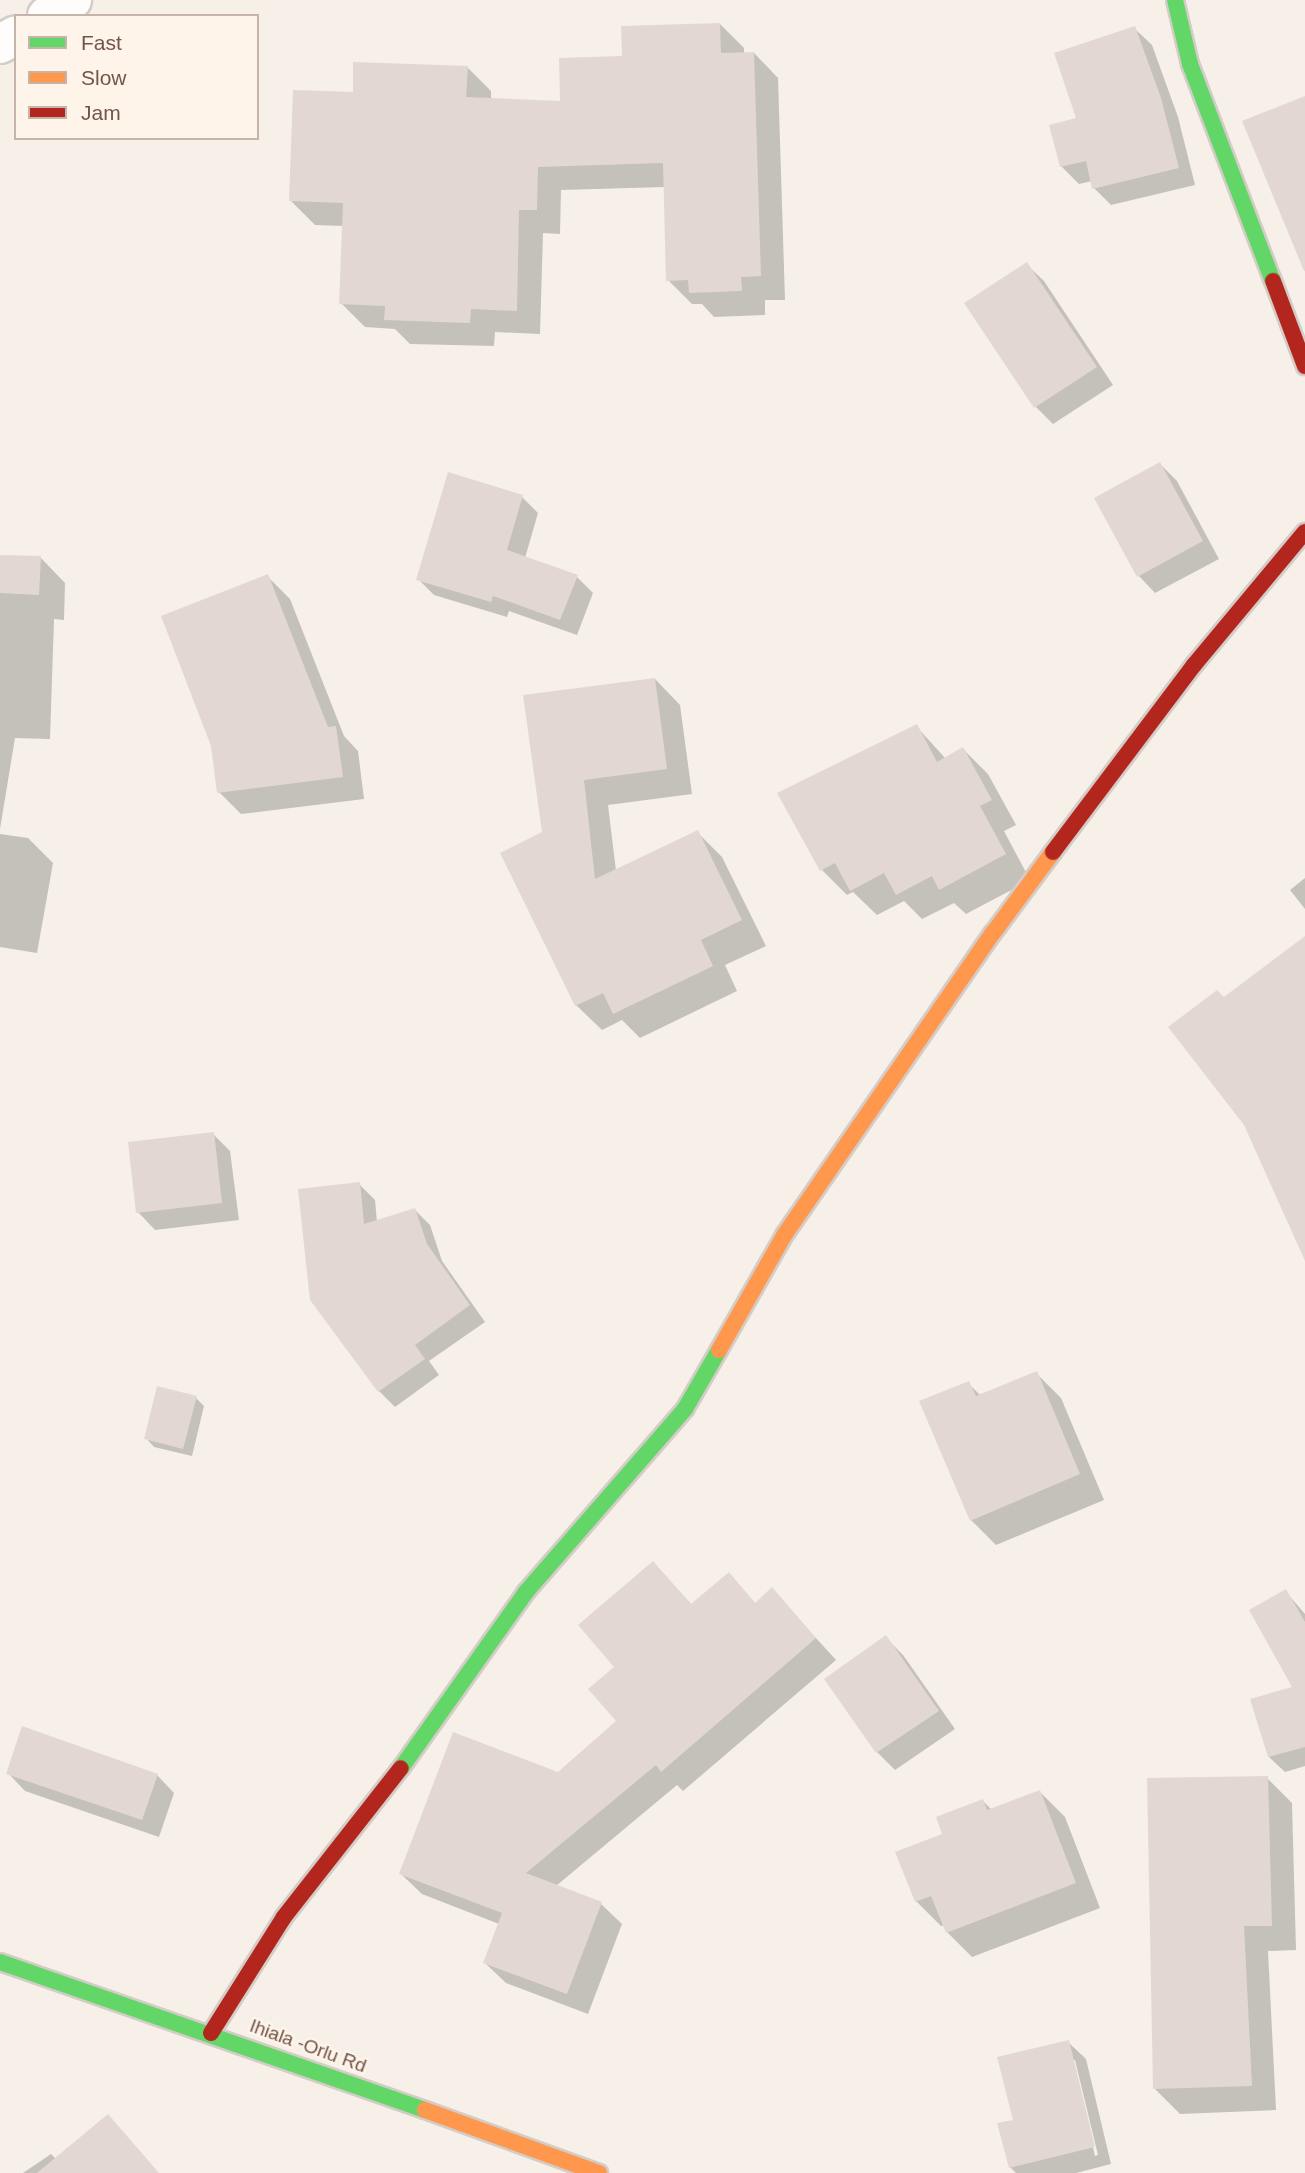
<!DOCTYPE html>
<html>
<head>
<meta charset="utf-8">
<style>
  body { margin:0 }
  #map { position:relative; width:1305px; height:2173px; overflow:hidden; background:#f6f0e9; font-family:Arial,sans-serif }
  div>[style] { position:absolute }
  .shadow>* { inset:0; background:#0003 }
  .building>* { inset:0; background:#e2d8d1 }
  .roads { filter:drop-shadow(2px 0 #d4ccc7) drop-shadow(-2px 0 #d4ccc7) drop-shadow(0 2px #d4ccc7) drop-shadow(0 -2px #d4ccc7) }
  .street>* { height:38px; margin:-19px; padding:0 19px; transform-origin:19px; border-radius:19px; background:#fefdfc }
  .fast>* { height:16px; margin:-8px; padding:0 8px; transform-origin:8px; border-radius:8px; background:#63d668 }
  .slow>* { height:16px; margin:-8px; padding:0 8px; transform-origin:8px; border-radius:8px; background:#ff974d }
  .jam>* { height:16px; margin:-8px; padding:0 8px; transform-origin:8px; border-radius:8px; background:#b3261e }
  span { translate:-50% -50%; white-space:nowrap; text-align:center; line-height:1.15; -webkit-text-stroke:5px #fef4ea; paint-order:stroke }
  .street-label { font-size:19px; color:#73554a }
  .legend { position:absolute; left:14px; top:14px; width:245px; height:126px; box-sizing:border-box; background:#fef4ea; border:2px solid #c6b4aa; margin:0; padding:9px 12px; list-style:none; font-size:21px; color:#73554a }
  .legend li { display:flex; align-items:center; gap:14px; height:35px }
  .legend b { width:35px; border:2px solid #c6b4aa }
</style>
</head>
<body>
<div id="map">
  <div class="shadow">
    <div style="clip-path:polygon(720px 24px,744px 48px,744px 54px,754px 53px,778px 78px,785px 300px,765px 300px,765px 315px,714px 317px,702px 304px,692px 304px,668px 280px,665px 187px,561px 190px,560px 234px,543px 233px,540px 334px,495px 332px,494px 346px,410px 344px,395px 329px,365px 327px,341px 303px,344px 226px,315px 225px,291px 201px,354px 94px,467px 67px,491px 91px,491px 100px,562px 103px,624px 58px)"></div>
    <div style="clip-path:polygon(1134px 28px,1152px 45px,1178px 117px,1195px 185px,1111px 205px,1094px 188px,1092px 181px,1079px 184px,1061px 166px,1078px 120px)"></div>
    <div style="clip-path:polygon(1026px 264px,1044px 281px,1113px 385px,1053px 424px,1036px 407px,967px 303px)"></div>
    <div style="clip-path:polygon(1160px 464px,1177px 481px,1219px 559px,1155px 593px,1138px 575px)"></div>
    <div style="clip-path:polygon(522px 497px,538px 513px,525px 558px,577px 577px,593px 593px,577px 635px,509px 611px,507px 617px,434px 595px,418px 579px)"></div>
    <div style="clip-path:polygon(0 556px,40px 557px,65px 583px,64px 620px,54px 619px,50px 739px,15px 738px,0 829px)"></div>
    <div style="clip-path:polygon(267px 576px,290px 599px,344px 736px,358px 751px,364px 799px,241px 814px,219px 792px)"></div>
    <div style="clip-path:polygon(655px 679px,680px 705px,692px 794px,608px 805px,616px 871px,697px 832px,722px 857px,766px 946px,725px 965px,737px 991px,640px 1038px,622px 1020px,602px 1030px,576px 1005px,544px 833px)"></div>
    <div style="clip-path:polygon(916px 726px,946px 759px,963px 749px,988px 774px,1016px 825px,1004px 831px,1030px 880px,966px 914px,954px 903px,922px 919px,904px 901px,877px 915px,853px 892px,847px 895px,822px 870px)"></div>
    <div style="clip-path:polygon(0 834px,28px 838px,53px 863px,37px 953px,0 947px)"></div>
    <div style="clip-path:polygon(1305px 878px,1305px 909px,1290px 890px)"></div>
    <div style="clip-path:polygon(213px 1134px,230px 1151px,239px 1220px,155px 1230px,138px 1212px)"></div>
    <div style="clip-path:polygon(359px 1184px,375px 1200px,377px 1222px,415px 1210px,430px 1225px,442px 1261px,485px 1322px,429px 1361px,439px 1375px,395px 1407px,379px 1391px)"></div>
    <div style="clip-path:polygon(1036px 1373px,1061px 1398px,1104px 1500px,996px 1545px,971px 1520px,968px 1383px,981px 1396px)"></div>
    <div style="clip-path:polygon(196px 1398px,204px 1406px,192px 1456px,154px 1447px,146px 1438px)"></div>
    <div style="clip-path:polygon(653px 1563px,692px 1605px,729px 1575px,756px 1604px,772px 1590px,836px 1660px,683px 1791px,677px 1785px,556px 1886px,601px 1904px,622px 1924px,588px 2014px,506px 1983px,485px 1963px,499px 1924px,422px 1894px,401px 1874px,558px 1774px,619px 1721px,617px 1667px)"></div>
    <div style="clip-path:polygon(1286px 1592px,1305px 1614px,1305px 1766px,1285px 1772px,1269px 1757px,1295px 1688px)"></div>
    <div style="clip-path:polygon(886px 1638px,903px 1655px,955px 1729px,895px 1770px,877px 1752px,826px 1679px)"></div>
    <div style="clip-path:polygon(8px 1773px,157px 1775px,174px 1793px,159px 1837px,25px 1791px)"></div>
    <div style="clip-path:polygon(1267px 1778px,1292px 1803px,1296px 1950px,1268px 1951px,1276px 2110px,1180px 2114px,1155px 2089px)"></div>
    <div style="clip-path:polygon(1040px 1792px,1065px 1817px,1100px 1908px,972px 1957px,947px 1932px,944px 1925px,941px 1926px,916px 1901px,945px 1835px,983px 1801px,992px 1810px)"></div>
    <div style="clip-path:polygon(evenodd,1068px 2042px,1086px 2059px,1111px 2164px,1076px 2173px,1016px 2173px,1010px 2167px,1015px 2121px,1068px 2042px,1072px 2060px,1075px 2060px,1098px 2155px,1095px 2156px,1072px 2060px)"></div>
    <div style="clip-path:polygon(51px 2154px,56px 2159px,158px 2173px,23px 2173px)"></div>
  </div>
  <div class="building">
    <div style="clip-path:polygon(720px 23px,721px 53px,754px 52px,761px 276px,741px 277px,742px 291px,689px 293px,688px 280px,666px 281px,663px 163px,538px 167px,537px 210px,519px 210px,517px 311px,471px 309px,470px 323px,384px 320px,385px 306px,339px 304px,343px 203px,289px 201px,293px 90px,353px 92px,353px 62px,468px 66px,466px 97px,560px 101px,559px 58px,622px 56px,621px 26px)"></div>
    <div style="clip-path:polygon(1135px 26px,1161px 98px,1179px 168px,1092px 189px,1086px 161px,1060px 167px,1049px 125px,1076px 118px,1054px 53px)"></div>
    <div style="clip-path:polygon(1305px 96px,1305px 271px,1304px 271px,1242px 121px)"></div>
    <div style="clip-path:polygon(1027px 262px,1097px 367px,1034px 408px,964px 303px)"></div>
    <div style="clip-path:polygon(1160px 462px,1203px 541px,1137px 577px,1094px 498px)"></div>
    <div style="clip-path:polygon(448px 472px,523px 495px,507px 550px,578px 575px,560px 620px,493px 596px,491px 602px,416px 580px)"></div>
    <div style="clip-path:polygon(0 555px,41px 556px,39px 595px,0 593px)"></div>
    <div style="clip-path:polygon(268px 574px,328px 727px,336px 726px,343px 777px,217px 793px,211px 746px,161px 616px)"></div>
    <div style="clip-path:polygon(655px 678px,667px 769px,584px 780px,595px 879px,698px 830px,742px 920px,701px 940px,713px 966px,613px 1014px,603px 993px,575px 1006px,500px 853px,542px 832px,523px 695px)"></div>
    <div style="clip-path:polygon(917px 724px,937px 762px,963px 747px,992px 800px,980px 806px,1006px 854px,939px 890px,932px 876px,896px 895px,884px 873px,850px 891px,835px 863px,820px 871px,777px 793px)"></div>
    <div style="clip-path:polygon(1305px 936px,1305px 1261px,1244px 1125px,1168px 1027px,1217px 990px,1224px 997px)"></div>
    <div style="clip-path:polygon(214px 1132px,222px 1203px,136px 1213px,128px 1142px)"></div>
    <div style="clip-path:polygon(360px 1182px,364px 1224px,415px 1208px,427px 1244px,470px 1305px,415px 1345px,425px 1359px,378px 1392px,310px 1300px,298px 1189px)"></div>
    <div style="clip-path:polygon(1037px 1371px,1080px 1474px,970px 1521px,919px 1401px,969px 1381px,976px 1396px)"></div>
    <div style="clip-path:polygon(157px 1386px,197px 1396px,183px 1449px,144px 1439px)"></div>
    <div style="clip-path:polygon(653px 1561px,691px 1604px,729px 1572px,755px 1603px,772px 1587px,816px 1638px,661px 1772px,656px 1765px,526px 1873px,602px 1902px,567px 1994px,483px 1963px,502px 1913px,399px 1874px,453px 1732px,558px 1772px,616px 1721px,588px 1689px,614px 1667px,578px 1625px)"></div>
    <div style="clip-path:polygon(1286px 1589px,1305px 1622px,1305px 1747px,1268px 1757px,1250px 1699px,1292px 1687px,1249px 1610px)"></div>
    <div style="clip-path:polygon(886px 1635px,939px 1711px,876px 1753px,824px 1679px)"></div>
    <div style="clip-path:polygon(22px 1726px,158px 1774px,142px 1820px,6px 1774px)"></div>
    <div style="clip-path:polygon(1268px 1776px,1272px 1926px,1244px 1926px,1252px 2086px,1153px 2089px,1147px 1778px)"></div>
    <div style="clip-path:polygon(1040px 1790px,1076px 1883px,946px 1933px,931px 1896px,915px 1902px,895px 1852px,942px 1834px,936px 1817px,983px 1799px,987px 1810px)"></div>
    <div style="clip-path:polygon(1069px 2040px,1095px 2147px,1009px 2168px,997px 2123px,1013px 2120px,997px 2057px)"></div>
    <div style="clip-path:polygon(108px 2114px,159px 2173px,37px 2173px)"></div>
  </div>
  <div class="roads">
    <div class="street">
      <div style="left:47px;top:16px;width:30px;rotate:-33deg"></div>
      <div style="left:0;top:44px;width:18px;rotate:-29deg"></div>
    </div>
    <div class="fast">
      <div style="left:1175px;top:0;width:66px;rotate:76.8deg"></div>
      <div style="left:1190px;top:64px;width:232px;rotate:69.1deg"></div>
      <div style="left:401px;top:1768px;width:216px;rotate:-54.6deg"></div>
      <div style="left:526px;top:1592px;width:242px;rotate:-49deg"></div>
      <div style="left:685px;top:1409px;width:68px;rotate:-60deg"></div>
      <div style="left:0;top:1962px;width:450px;rotate:19.2deg"></div>
    </div>
    <div class="slow">
      <div style="left:719px;top:1350px;width:133px;rotate:-60.4deg"></div>
      <div style="left:785px;top:1234px;width:366px;rotate:-55.4deg"></div>
      <div style="left:993px;top:933px;width:101px;rotate:-53.5deg"></div>
      <div style="left:425px;top:2110px;width:185px;rotate:19.9deg"></div>
    </div>
    <div class="jam">
      <div style="left:1273px;top:281px;width:91px;rotate:69.4deg"></div>
      <div style="left:1053px;top:852px;width:234px;rotate:-53deg"></div>
      <div style="left:1194px;top:665px;width:173px;rotate:-50.2deg"></div>
      <div style="left:211px;top:2033px;width:137px;rotate:-57.8deg"></div>
      <div style="left:284px;top:1917px;width:189px;rotate:-51.9deg"></div>
    </div>
  </div>
  <div class="street-label">
    <span style="left:308px;top:2046px;rotate:20deg">Ihiala -Orlu Rd</span>
  </div>
  <ul class="legend">
  <li><b style="height:9px;background:#63d668"></b>Fast</li>
  <li><b style="height:9px;background:#ff974d"></b>Slow</li>
  <li><b style="height:9px;background:#b3261e"></b>Jam</li>
  </ul>
</div>
</body>
</html>
